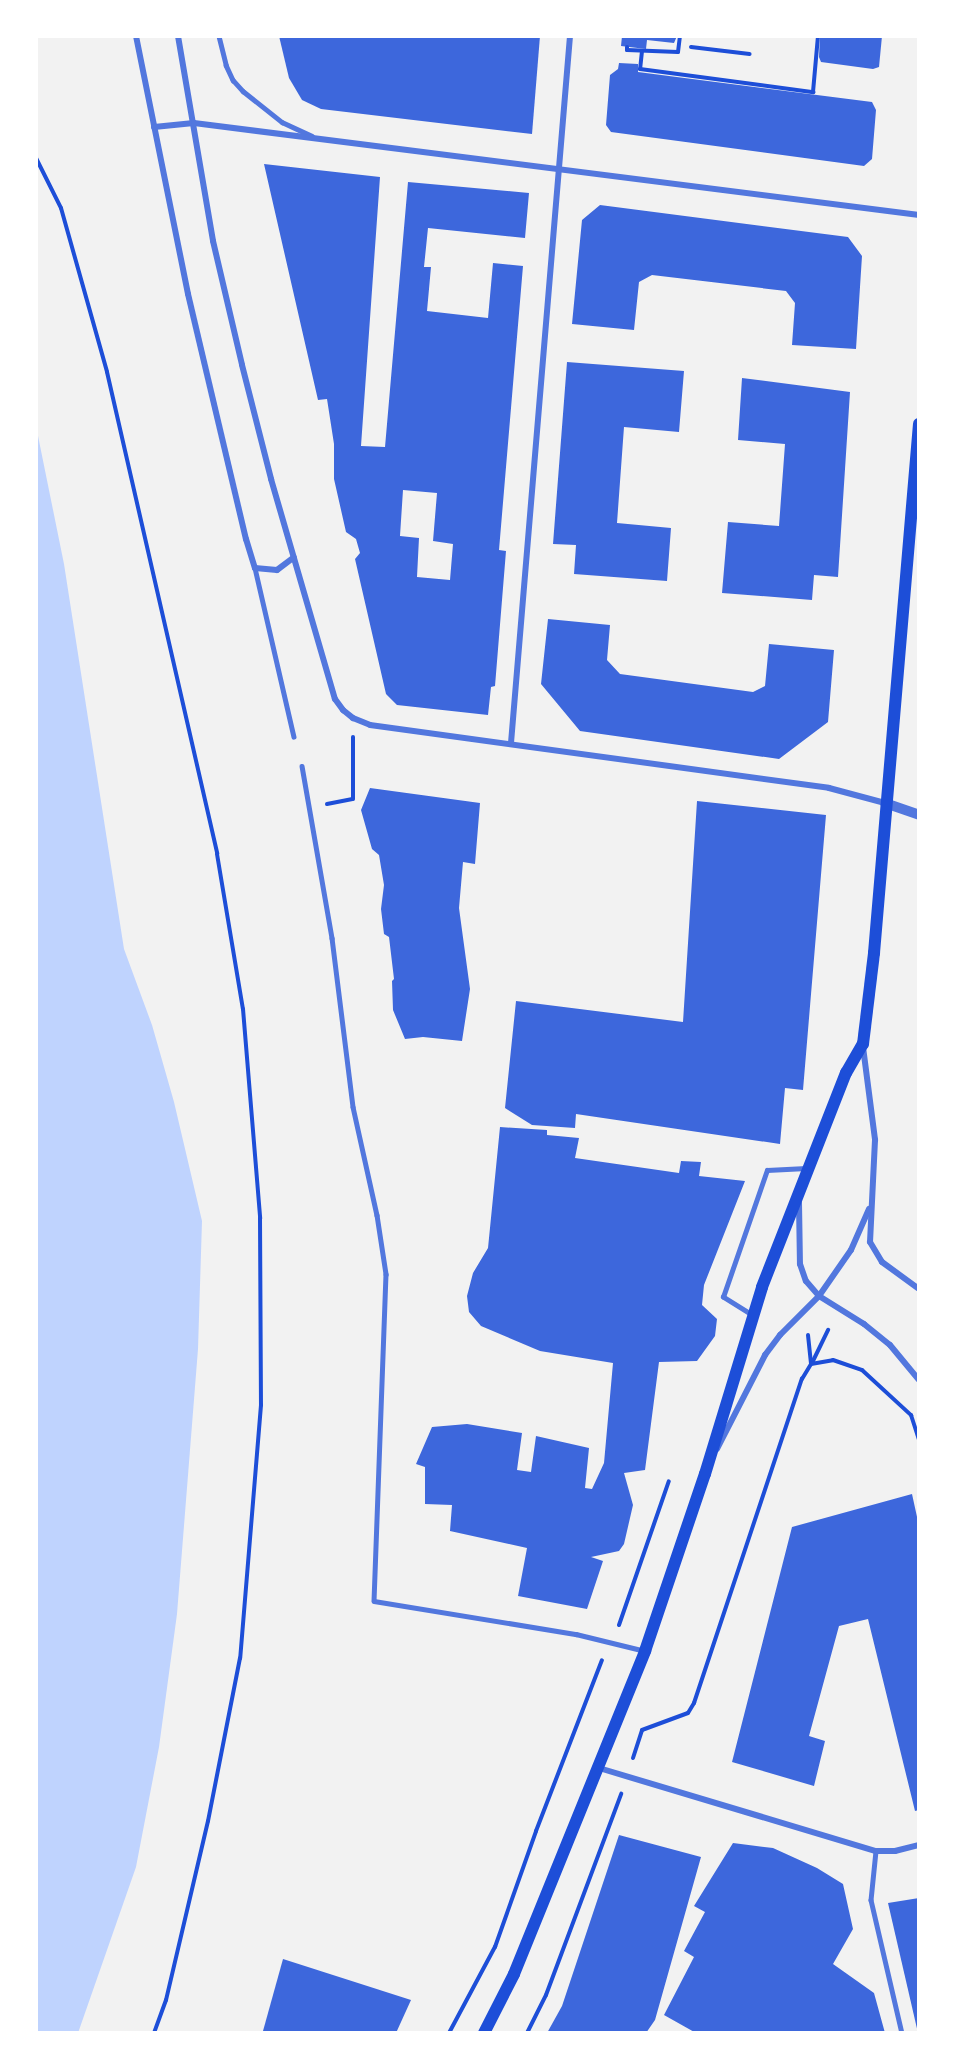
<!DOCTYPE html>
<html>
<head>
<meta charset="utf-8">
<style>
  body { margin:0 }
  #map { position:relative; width:955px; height:2069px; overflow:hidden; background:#f2f2f2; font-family:"IBM Plex Sans",sans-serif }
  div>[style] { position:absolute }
  .water>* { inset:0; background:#bfd3fe }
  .building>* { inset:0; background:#3d67dc }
  .path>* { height:4px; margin:-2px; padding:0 2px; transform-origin:2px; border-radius:2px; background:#1d4ed8 }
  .service>* { height:4.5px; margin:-2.25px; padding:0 2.25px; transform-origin:2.25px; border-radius:2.25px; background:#5277de }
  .minor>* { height:6px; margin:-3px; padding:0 3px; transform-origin:3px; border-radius:3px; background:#5277de }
  .tertiary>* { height:10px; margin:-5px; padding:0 5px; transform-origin:5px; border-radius:5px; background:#5277de }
  .secondary>* { height:12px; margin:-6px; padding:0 6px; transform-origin:6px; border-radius:6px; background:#1d4ed8 }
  span { translate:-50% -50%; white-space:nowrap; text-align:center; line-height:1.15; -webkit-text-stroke:4.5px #fff; paint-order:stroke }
  .frame { position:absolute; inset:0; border:38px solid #fff; pointer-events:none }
</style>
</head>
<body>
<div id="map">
  <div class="water">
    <div style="clip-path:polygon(36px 426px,64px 564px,124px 949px,152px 1025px,174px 1102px,202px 1221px,198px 1349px,177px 1614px,159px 1747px,136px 1867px,78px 2033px,36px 2033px)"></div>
  </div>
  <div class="building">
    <div style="clip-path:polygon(279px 36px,540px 36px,532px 134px,321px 109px,302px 100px,289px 78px)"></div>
    <div style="clip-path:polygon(622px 36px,677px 36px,674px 43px,647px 40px,646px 49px,621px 46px)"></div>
    <div style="clip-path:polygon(820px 36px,882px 36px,879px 67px,873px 69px,821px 62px,819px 57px)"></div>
    <div style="clip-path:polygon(619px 63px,638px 64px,638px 72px,872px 102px,876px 110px,872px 159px,864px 166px,611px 132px,606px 125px,610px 75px,618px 69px)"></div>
    <div style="clip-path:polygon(evenodd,264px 164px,380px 177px,361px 446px,385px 447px,408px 182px,529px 193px,525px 238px,428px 228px,424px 267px,431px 267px,427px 311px,488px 318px,493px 263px,523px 266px,499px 550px,506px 551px,495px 686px,491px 687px,488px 715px,397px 705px,386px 694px,355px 559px,360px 553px,356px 539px,346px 532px,334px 479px,334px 444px,327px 399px,318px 400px,264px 164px,403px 490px,437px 493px,433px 541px,453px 544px,450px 580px,417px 577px,419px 538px,400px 536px,403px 490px)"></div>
    <div style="clip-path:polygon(600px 205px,848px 237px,862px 256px,856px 349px,792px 345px,795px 303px,786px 291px,652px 275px,639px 282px,634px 330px,572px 324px,582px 220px)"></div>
    <div style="clip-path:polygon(567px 362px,684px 371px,679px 432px,624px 427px,617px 523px,671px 528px,667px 581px,574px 574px,576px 545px,553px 544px)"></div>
    <div style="clip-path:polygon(742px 378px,850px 392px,838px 577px,814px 575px,812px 600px,722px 593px,728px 522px,779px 526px,785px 444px,738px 440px)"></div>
    <div style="clip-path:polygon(548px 619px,610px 625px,607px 660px,620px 674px,753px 692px,765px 686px,769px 644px,834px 650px,828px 722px,779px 759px,580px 731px,541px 684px)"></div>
    <div style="clip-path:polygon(370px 788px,480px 803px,475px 864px,463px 862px,459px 908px,470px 989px,462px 1041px,423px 1037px,405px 1039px,393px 1010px,392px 981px,394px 979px,389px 937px,384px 934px,381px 909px,384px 885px,379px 855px,372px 849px,361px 810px)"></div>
    <div style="clip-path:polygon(697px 801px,826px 815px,803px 1090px,785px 1088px,780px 1144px,576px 1114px,575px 1128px,532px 1125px,505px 1108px,516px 1001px,683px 1022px)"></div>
    <div style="clip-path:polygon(500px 1127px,547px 1130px,547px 1135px,579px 1138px,575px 1158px,679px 1173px,681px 1161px,701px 1162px,699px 1176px,745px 1181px,704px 1285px,702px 1305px,717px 1319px,715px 1336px,697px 1361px,659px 1362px,645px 1470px,624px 1473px,633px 1505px,624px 1544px,619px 1551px,591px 1557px,603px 1561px,587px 1609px,518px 1596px,527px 1548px,450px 1531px,452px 1505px,425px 1504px,425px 1467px,416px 1464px,432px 1427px,467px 1424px,522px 1433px,517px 1470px,531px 1472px,536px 1436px,589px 1448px,585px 1488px,592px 1489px,604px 1463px,613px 1363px,540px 1351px,481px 1326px,469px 1312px,467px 1296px,473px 1273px,488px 1248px)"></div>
    <div style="clip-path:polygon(912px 1494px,919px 1526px,919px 1810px,915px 1811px,868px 1619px,839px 1626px,809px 1736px,825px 1741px,814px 1786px,732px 1762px,792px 1527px)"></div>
    <div style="clip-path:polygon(619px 1835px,701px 1857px,655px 2020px,646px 2033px,547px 2033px,562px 2006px)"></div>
    <div style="clip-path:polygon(733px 1843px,773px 1848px,817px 1868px,843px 1884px,853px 1929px,833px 1964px,874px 1993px,885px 2033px,696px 2033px,664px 2015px,694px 1957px,684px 1951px,705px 1912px,694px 1906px)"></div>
    <div style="clip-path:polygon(919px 1898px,919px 2033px,918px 2033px,888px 1903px)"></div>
    <div style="clip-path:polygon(283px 1959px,411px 2000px,396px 2033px,263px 2031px)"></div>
  </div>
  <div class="path">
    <div style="left:627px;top:47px;width:3px;rotate:90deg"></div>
    <div style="left:627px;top:50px;width:51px;rotate:2.2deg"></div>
    <div style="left:678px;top:52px;width:16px;rotate:-83deg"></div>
    <div style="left:691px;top:47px;width:59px;rotate:6.8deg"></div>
    <div style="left:642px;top:51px;width:18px;rotate:96deg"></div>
    <div style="left:640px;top:69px;width:175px;rotate:7.6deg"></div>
    <div style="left:813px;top:92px;width:56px;rotate:-84.9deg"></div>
    <div style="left:36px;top:158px;width:56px;rotate:63.4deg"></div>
    <div style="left:61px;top:208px;width:170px;rotate:74.3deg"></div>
    <div style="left:107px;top:372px;width:494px;rotate:77.1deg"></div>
    <div style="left:217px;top:854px;width:157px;rotate:80.5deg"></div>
    <div style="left:243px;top:1009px;width:210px;rotate:85.3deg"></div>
    <div style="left:260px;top:1218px;width:187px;rotate:89.7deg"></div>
    <div style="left:261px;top:1405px;width:254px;rotate:94.7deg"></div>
    <div style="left:240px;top:1658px;width:166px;rotate:101.1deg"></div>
    <div style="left:208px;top:1821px;width:184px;rotate:103.2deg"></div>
    <div style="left:166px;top:2000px;width:35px;rotate:110deg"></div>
    <div style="left:327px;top:804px;width:26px;rotate:-11deg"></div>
    <div style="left:353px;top:799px;width:62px;rotate:-90deg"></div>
    <div style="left:808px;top:1335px;width:28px;rotate:84deg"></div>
    <div style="left:812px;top:1363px;width:37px;rotate:-64deg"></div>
    <div style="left:619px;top:1625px;width:152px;rotate:-70.9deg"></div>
    <div style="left:633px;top:1758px;width:29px;rotate:-72deg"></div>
    <div style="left:642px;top:1730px;width:49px;rotate:-20.3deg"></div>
    <div style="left:688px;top:1713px;width:12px;rotate:-59deg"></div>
    <div style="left:694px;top:1703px;width:342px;rotate:-71.6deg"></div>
    <div style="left:802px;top:1379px;width:17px;rotate:-59deg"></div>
    <div style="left:811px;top:1364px;width:22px;rotate:-10deg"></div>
    <div style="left:833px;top:1360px;width:31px;rotate:19deg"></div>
    <div style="left:862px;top:1370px;width:67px;rotate:42.6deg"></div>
    <div style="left:911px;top:1415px;width:25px;rotate:72deg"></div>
    <div style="left:449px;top:2033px;width:98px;rotate:-61.9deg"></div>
    <div style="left:495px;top:1947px;width:123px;rotate:-70.5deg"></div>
    <div style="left:536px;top:1831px;width:183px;rotate:-68.9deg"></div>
    <div style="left:527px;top:2033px;width:42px;rotate:-63.4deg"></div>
    <div style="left:546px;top:1995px;width:215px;rotate:-69.5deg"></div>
  </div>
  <div class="service">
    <div style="left:219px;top:36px;width:30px;rotate:76deg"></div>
    <div style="left:226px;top:65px;width:17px;rotate:65deg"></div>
    <div style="left:233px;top:80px;width:15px;rotate:48deg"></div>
    <div style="left:243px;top:91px;width:50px;rotate:38.5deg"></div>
    <div style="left:282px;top:122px;width:33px;rotate:25deg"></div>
    <div style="left:255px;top:568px;width:173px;rotate:77deg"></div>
    <div style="left:302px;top:766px;width:175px;rotate:80.1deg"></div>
    <div style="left:332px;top:938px;width:170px;rotate:82.9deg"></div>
    <div style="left:353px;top:1107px;width:111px;rotate:77.5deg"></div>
    <div style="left:377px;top:1215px;width:60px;rotate:81.3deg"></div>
    <div style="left:386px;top:1274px;width:327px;rotate:92.1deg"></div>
    <div style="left:374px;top:1601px;width:205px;rotate:9.3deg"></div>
    <div style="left:576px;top:1634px;width:71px;rotate:13.8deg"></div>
    <div style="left:752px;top:1315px;width:34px;rotate:-148deg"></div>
    <div style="left:723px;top:1297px;width:134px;rotate:-70.9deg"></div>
    <div style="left:767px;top:1170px;width:39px;rotate:-3deg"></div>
    <div style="left:876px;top:1851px;width:49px;rotate:95.8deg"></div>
    <div style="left:871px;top:1900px;width:137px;rotate:76.9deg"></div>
  </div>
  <div class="minor">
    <div style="left:136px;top:36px;width:263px;rotate:78.6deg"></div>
    <div style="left:188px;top:294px;width:252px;rotate:76.7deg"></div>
    <div style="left:246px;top:539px;width:30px;rotate:73deg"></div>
    <div style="left:255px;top:568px;width:22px;rotate:5deg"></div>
    <div style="left:277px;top:570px;width:21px;rotate:-37deg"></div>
    <div style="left:178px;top:36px;width:208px;rotate:80.3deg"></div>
    <div style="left:213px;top:241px;width:127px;rotate:76.8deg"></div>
    <div style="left:242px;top:365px;width:118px;rotate:75.7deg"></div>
    <div style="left:271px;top:479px;width:229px;rotate:73.8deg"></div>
    <div style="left:335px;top:699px;width:14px;rotate:54deg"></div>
    <div style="left:343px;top:710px;width:13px;rotate:39deg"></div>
    <div style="left:353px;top:718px;width:18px;rotate:22deg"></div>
    <div style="left:370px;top:725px;width:463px;rotate:7.8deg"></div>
    <div style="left:829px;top:788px;width:58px;rotate:15deg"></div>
    <div style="left:154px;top:127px;width:40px;rotate:-5.7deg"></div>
    <div style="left:194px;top:123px;width:731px;rotate:7.23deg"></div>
    <div style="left:511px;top:743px;width:709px;rotate:-85.23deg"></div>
    <div style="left:863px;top:1047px;width:94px;rotate:82.6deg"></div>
    <div style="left:875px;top:1140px;width:102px;rotate:92.8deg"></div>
    <div style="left:870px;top:1242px;width:23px;rotate:59deg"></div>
    <div style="left:882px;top:1262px;width:46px;rotate:36.1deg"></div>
    <div style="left:799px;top:1203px;width:61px;rotate:89.1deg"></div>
    <div style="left:800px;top:1264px;width:18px;rotate:71deg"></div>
    <div style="left:806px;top:1281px;width:20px;rotate:49deg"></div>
    <div style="left:819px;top:1296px;width:56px;rotate:-55.2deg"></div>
    <div style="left:851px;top:1250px;width:45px;rotate:-66.3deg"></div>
    <div style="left:717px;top:1449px;width:106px;rotate:-62.9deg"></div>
    <div style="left:765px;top:1355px;width:25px;rotate:-53deg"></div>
    <div style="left:780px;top:1335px;width:55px;rotate:-45deg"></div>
    <div style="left:819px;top:1296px;width:53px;rotate:31.9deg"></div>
    <div style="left:864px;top:1324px;width:33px;rotate:39deg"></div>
    <div style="left:890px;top:1345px;width:45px;rotate:50.4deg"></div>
    <div style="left:599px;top:1768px;width:289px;rotate:16.7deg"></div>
    <div style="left:876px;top:1851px;width:19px"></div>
    <div style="left:895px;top:1851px;width:25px;rotate:-14deg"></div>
  </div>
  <div class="tertiary">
    <div style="left:885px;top:803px;width:36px;rotate:19deg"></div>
  </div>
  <div class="secondary">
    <div style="left:484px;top:2033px;width:66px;rotate:-63deg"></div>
    <div style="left:514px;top:1974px;width:349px;rotate:-67.9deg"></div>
    <div style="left:645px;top:1651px;width:187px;rotate:-71.3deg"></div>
    <div style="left:705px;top:1474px;width:195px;rotate:-73deg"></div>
    <div style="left:762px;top:1287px;width:230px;rotate:-68.6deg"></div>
    <div style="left:846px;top:1073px;width:34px;rotate:-60deg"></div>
    <div style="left:863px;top:1044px;width:92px;rotate:-83.1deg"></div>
    <div style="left:874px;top:953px;width:531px;rotate:-85.14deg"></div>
  </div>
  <div class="frame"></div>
</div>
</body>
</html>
